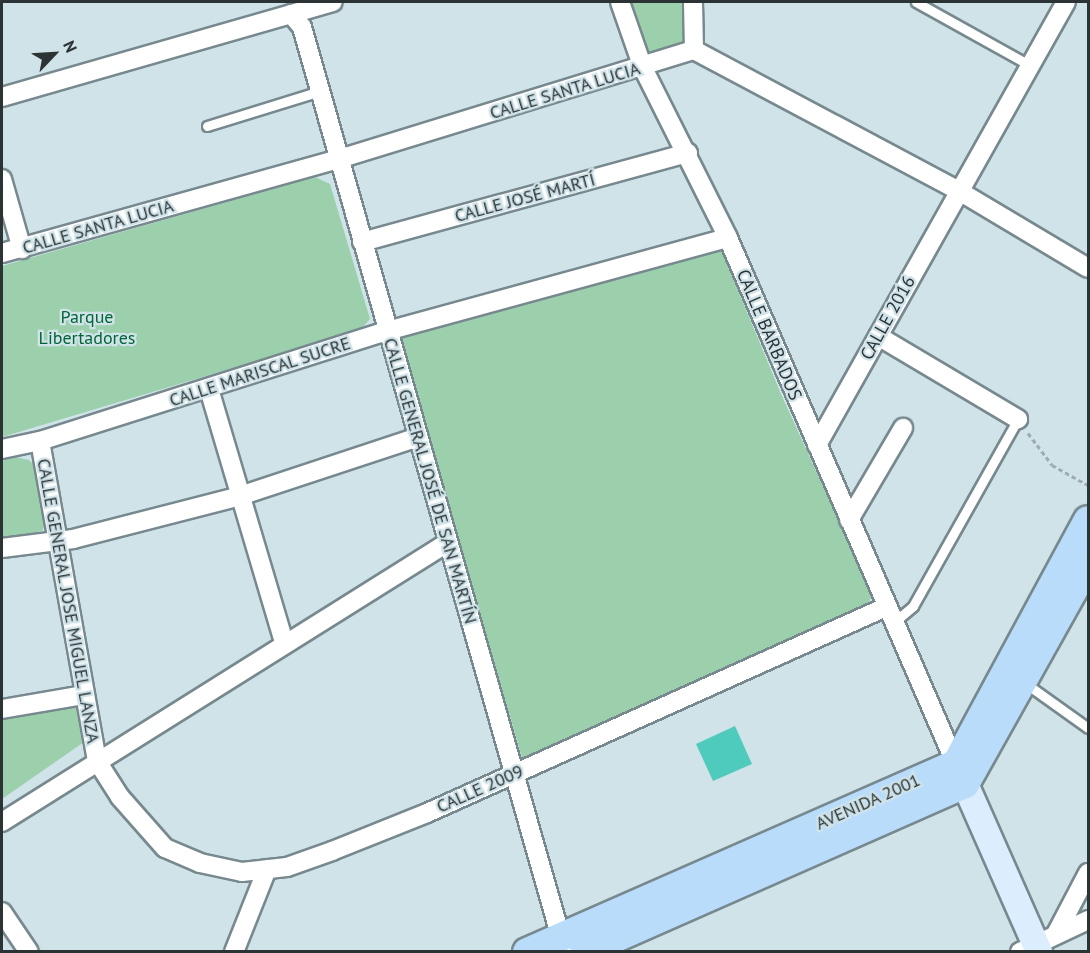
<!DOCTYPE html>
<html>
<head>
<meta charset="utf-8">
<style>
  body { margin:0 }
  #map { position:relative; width:1090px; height:953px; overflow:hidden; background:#cfe3e8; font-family:"PT Sans",sans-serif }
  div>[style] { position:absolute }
  .green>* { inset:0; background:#9cd0ac }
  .building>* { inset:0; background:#4fcbbe }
  .path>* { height:3px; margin-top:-1.5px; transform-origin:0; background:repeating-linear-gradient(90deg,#9cacb0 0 4.5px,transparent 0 7.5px) }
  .roads { filter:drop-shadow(2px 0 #77898e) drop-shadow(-2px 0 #77898e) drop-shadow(0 2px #77898e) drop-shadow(0 -2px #77898e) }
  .lane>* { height:9px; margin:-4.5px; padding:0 4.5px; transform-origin:4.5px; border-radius:4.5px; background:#fff }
  .street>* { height:18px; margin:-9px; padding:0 9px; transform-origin:9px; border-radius:9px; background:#fff }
  .secondary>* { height:26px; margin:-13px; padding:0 13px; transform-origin:13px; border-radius:13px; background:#dcedfd }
  .primary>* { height:28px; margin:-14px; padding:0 14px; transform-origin:14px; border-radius:14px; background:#b9dcfb }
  span { translate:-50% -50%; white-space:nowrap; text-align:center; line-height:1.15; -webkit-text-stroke:4.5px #cfe3e8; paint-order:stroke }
  .street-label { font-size:18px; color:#2c3335 }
  .park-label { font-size:18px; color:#006636 }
  .frame { position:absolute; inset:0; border:3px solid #2c3335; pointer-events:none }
  .north { position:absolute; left:24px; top:24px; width:60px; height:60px; -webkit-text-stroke:4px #cfe3e8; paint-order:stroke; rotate:65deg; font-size:16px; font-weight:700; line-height:24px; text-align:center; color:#2c3335 }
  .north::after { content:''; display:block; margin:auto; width:21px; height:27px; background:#2c3335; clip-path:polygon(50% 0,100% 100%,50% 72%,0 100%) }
</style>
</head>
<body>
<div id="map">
  <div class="green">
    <div style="clip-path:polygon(627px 2px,682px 2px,684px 41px,678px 48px,653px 55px,643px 52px)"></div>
    <div style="clip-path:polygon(315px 177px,330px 184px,370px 319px,360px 330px,2px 437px,2px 266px)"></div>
    <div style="clip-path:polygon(710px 251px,722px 252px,781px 394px,872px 594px,868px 606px,522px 758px,400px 336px)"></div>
    <div style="clip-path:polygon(15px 457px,29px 460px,39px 470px,46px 523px,42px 531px,2px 540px,2px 461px)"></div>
    <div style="clip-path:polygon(60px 706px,76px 706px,84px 742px,2px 799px,2px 717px)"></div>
  </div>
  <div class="building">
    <div style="clip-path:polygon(735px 726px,752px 764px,713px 781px,696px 744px)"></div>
  </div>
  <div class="path">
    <div style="left:1028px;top:433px;width:40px;rotate:53deg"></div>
    <div style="left:1052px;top:465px;width:41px;rotate:29.1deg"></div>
  </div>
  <div class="roads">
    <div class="lane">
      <div style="left:916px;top:2px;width:129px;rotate:29.1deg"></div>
      <div style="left:207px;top:126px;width:118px;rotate:-17.2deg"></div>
      <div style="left:893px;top:623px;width:26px;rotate:-40deg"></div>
      <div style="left:913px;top:606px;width:214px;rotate:-60.7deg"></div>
      <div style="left:1025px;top:683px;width:77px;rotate:35.5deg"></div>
    </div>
    <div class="street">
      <div style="left:620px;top:2px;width:70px;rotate:70.8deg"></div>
      <div style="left:643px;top:68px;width:190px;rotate:63.4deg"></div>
      <div style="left:728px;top:238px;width:579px;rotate:66.58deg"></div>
      <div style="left:693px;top:2px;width:48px;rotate:88.8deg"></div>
      <div style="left:291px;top:14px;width:17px;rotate:50deg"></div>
      <div style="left:302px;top:27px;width:962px;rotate:74.13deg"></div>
      <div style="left:2px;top:97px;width:344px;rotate:-16deg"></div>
      <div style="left:2px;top:179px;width:73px;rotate:74.1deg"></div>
      <div style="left:362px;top:242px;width:338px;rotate:-15.3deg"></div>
      <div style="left:2px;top:253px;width:350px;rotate:-15.6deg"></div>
      <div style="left:339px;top:159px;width:371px;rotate:-17.1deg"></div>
      <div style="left:694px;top:50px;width:300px;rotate:28deg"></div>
      <div style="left:959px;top:191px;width:150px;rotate:30.8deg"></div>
      <div style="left:878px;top:336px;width:163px;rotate:30.7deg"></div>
      <div style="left:209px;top:389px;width:264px;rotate:73.5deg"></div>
      <div style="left:40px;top:441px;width:325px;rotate:79.9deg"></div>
      <div style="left:97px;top:761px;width:43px;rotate:57.4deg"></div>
      <div style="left:120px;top:797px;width:68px;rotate:48.6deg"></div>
      <div style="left:165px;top:848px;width:38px;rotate:23deg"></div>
      <div style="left:200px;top:863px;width:43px;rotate:12.1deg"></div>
      <div style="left:242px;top:872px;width:45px;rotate:-6.3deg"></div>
      <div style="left:287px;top:867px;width:48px;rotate:-19.6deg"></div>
      <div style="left:332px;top:851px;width:102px;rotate:-21.8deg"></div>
      <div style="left:427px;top:813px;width:503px;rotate:-24.17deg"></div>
      <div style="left:817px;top:445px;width:508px;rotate:-60.66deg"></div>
      <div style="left:2px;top:449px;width:39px;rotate:-12deg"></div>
      <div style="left:40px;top:441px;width:364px;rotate:-17.6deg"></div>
      <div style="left:387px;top:331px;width:353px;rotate:-15.3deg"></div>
      <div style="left:849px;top:520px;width:107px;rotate:-59.6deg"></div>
      <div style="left:2px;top:548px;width:72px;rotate:-7.2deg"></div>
      <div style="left:73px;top:539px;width:172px;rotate:-14.4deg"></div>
      <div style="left:240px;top:496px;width:188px;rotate:-18.3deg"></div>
      <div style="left:2px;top:709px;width:82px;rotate:-9.8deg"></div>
      <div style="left:2px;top:822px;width:525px;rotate:-32.09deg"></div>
      <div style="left:2px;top:912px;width:48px;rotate:56deg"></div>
      <div style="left:1056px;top:934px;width:69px;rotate:-62.3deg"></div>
      <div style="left:234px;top:952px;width:89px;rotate:-68.3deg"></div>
      <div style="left:1020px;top:952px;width:75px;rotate:-25.2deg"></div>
    </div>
    <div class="secondary">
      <div style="left:965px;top:784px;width:184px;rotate:66.2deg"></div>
    </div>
    <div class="primary">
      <div style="left:527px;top:952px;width:468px;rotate:-23.7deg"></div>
      <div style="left:956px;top:764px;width:277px;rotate:-61.6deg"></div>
      <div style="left:584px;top:952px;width:416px;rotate:-23.8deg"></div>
      <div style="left:965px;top:784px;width:252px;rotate:-60.8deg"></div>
    </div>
  </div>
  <div class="street-label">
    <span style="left:565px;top:91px;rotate:-17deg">CALLE SANTA LUCIA</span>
    <span style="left:525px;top:198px;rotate:-15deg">CALLE JOSÉ MARTÍ</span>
    <span style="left:98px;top:227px;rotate:-16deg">CALLE SANTA LUCIA</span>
    <span style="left:888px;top:318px;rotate:-61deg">CALLE 2016</span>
    <span style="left:769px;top:335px;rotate:67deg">CALLE BARBADOS</span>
    <span style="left:260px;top:372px;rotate:-18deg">CALLE MARISCAL SUCRE</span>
    <span style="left:430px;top:481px;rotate:74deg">CALLE GENERAL JOSÉ DE SAN MARTÍN</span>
    <span style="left:68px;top:601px;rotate:80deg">CALLE GENERAL JOSE MIGUEL LANZA</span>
    <span style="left:480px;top:789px;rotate:-24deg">CALLE 2009</span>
    <span style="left:868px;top:802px;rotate:-24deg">AVENIDA 2001</span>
  </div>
  <div class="park-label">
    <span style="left:87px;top:328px">Parque<br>Libertadores</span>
  </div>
  <div class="frame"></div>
  <div class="north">N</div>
</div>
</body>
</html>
